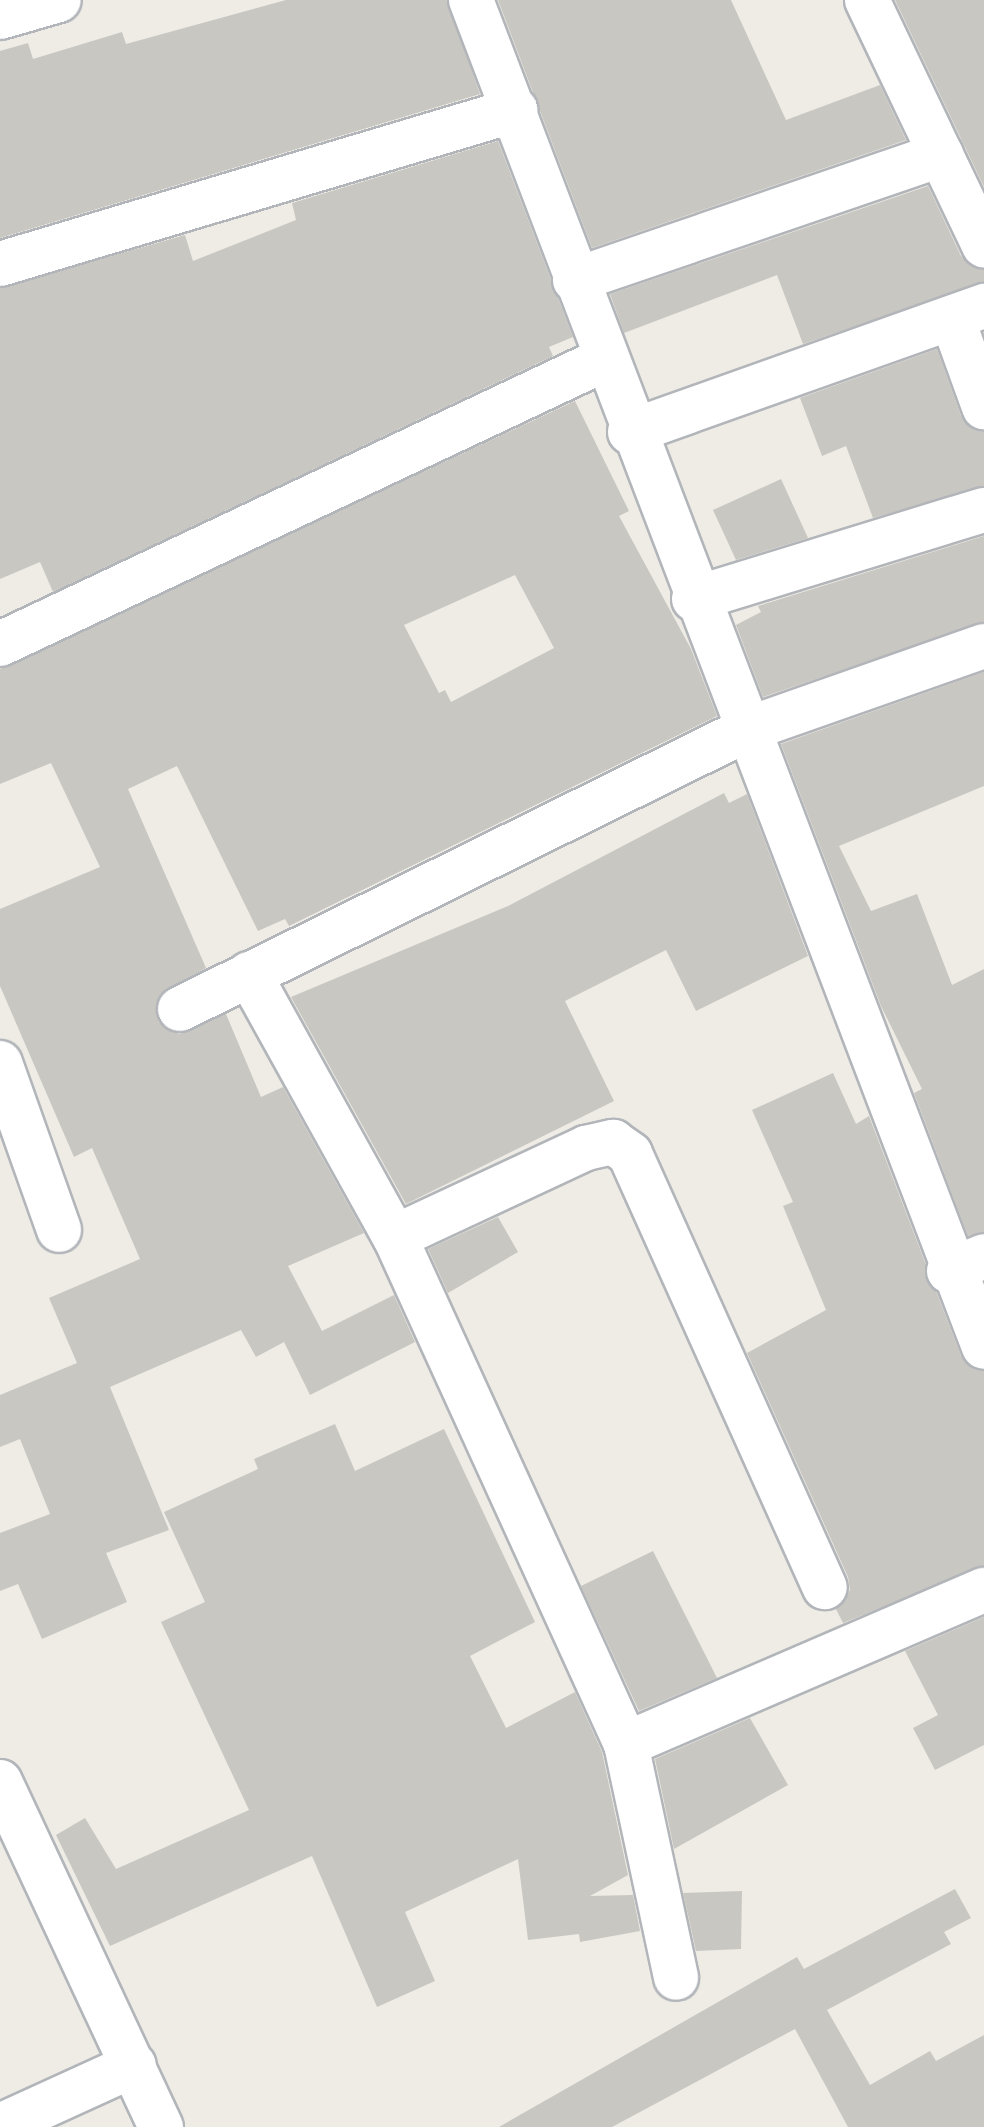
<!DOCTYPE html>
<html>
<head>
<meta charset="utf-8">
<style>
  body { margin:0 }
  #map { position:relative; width:984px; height:2127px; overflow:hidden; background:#eeece5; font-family:"Fira Sans",sans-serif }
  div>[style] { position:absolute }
  .building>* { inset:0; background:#c9c7c2 }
  .roads { filter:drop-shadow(2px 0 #b2b5b9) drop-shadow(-2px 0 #b2b5b9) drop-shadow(0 2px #b2b5b9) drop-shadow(0 -2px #b2b5b9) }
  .minor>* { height:44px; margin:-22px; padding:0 22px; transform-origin:22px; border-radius:22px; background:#fff }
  span { translate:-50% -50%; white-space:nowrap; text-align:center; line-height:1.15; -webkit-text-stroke:7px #fff; paint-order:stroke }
</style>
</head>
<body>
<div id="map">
  <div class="building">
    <div style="clip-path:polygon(286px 0,447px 0,480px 94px,0 238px,0 51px,28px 43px,33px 59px,122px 32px,126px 44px)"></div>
    <div style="clip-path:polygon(498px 0,731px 0,786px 120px,880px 85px,906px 140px,592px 248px)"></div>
    <div style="clip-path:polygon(895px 0,984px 0,984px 187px)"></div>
    <div style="clip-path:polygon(498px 141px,573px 337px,549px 347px,553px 356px,53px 592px,40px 562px,0 579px,0 288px,185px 235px,193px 261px,296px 220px,292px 203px)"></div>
    <div style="clip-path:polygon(928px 186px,961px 256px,984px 270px,984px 282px,803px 344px,777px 275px,624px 333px,610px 294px)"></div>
    <div style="clip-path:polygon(937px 349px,961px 416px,984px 431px,984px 486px,873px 518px,846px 446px,822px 456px,800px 398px)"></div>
    <div style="clip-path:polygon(evenodd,575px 401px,629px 511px,619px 516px,691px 649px,717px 716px,289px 926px,285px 919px,258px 931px,177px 766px,128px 789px,206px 968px,160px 995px,158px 1021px,179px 1034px,226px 1014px,261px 1097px,283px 1087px,364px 1233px,288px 1266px,322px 1331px,394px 1295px,415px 1342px,310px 1395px,284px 1342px,256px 1357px,241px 1330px,110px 1387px,169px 1530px,106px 1553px,127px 1602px,42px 1639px,18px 1584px,0 1591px,0 1533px,50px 1514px,20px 1439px,0 1447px,0 1395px,77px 1363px,49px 1298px,140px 1259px,92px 1148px,74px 1157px,0 986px,0 909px,100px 867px,51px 763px,0 784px,0 669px,575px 401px,515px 575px,554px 648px,451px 702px,445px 690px,439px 693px,404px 625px,515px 575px)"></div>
    <div style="clip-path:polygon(781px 479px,808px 538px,736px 560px,713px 510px)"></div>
    <div style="clip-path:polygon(984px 536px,984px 622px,763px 697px,736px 625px,761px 612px,758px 606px)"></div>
    <div style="clip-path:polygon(984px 672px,984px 786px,839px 846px,871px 911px,917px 894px,952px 985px,984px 969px,984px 1232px,968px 1236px,914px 1093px,922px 1089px,881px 1006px,781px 744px)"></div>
    <div style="clip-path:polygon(724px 793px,729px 803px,747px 794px,808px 956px,696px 1011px,666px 950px,565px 1001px,614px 1101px,406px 1204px,291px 997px,508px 906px)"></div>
    <div style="clip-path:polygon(833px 1073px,856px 1124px,869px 1116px,961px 1356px,984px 1371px,984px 1566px,843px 1623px,836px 1609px,850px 1590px,848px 1577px,747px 1353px,826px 1310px,783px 1206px,793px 1202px,752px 1110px)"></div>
    <div style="clip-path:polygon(498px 1217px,518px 1252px,448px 1293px,428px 1249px)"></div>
    <div style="clip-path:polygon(335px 1424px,355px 1471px,444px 1429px,535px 1622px,470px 1656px,506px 1728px,575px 1692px,602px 1752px,628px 1875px,590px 1896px,633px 1895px,640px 1931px,580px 1942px,579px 1934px,528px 1940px,518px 1859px,405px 1912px,435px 1981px,377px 2007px,312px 1856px,110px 1946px,56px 1835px,85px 1818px,116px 1869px,249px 1810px,161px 1622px,205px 1602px,164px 1512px,258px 1469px,254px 1459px)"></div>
    <div style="clip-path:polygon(653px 1551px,717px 1678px,639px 1711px,581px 1586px)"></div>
    <div style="clip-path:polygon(984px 1617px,984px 1745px,935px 1770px,913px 1728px,938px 1715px,905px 1651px)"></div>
    <div style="clip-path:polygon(750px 1718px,788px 1785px,674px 1849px,655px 1759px)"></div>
    <div style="clip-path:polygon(955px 1889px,971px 1918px,944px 1932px,951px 1944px,827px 2010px,870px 2085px,930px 2051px,936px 2061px,984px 2035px,984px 2127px,848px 2127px,795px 2029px,612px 2127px,499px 2127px,797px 1957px,804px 1969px)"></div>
    <div style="clip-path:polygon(742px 1891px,741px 1949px,696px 1951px,683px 1893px)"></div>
  </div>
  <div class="roads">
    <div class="minor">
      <div style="left:471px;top:0;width:1441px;rotate:69.15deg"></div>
      <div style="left:867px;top:0;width:272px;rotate:64.5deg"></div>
      <div style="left:0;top:17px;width:61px;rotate:-16.1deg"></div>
      <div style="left:0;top:264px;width:538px;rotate:-16.65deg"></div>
      <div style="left:575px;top:280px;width:387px;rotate:-18.9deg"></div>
      <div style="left:952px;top:318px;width:95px;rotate:70.2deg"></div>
      <div style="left:630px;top:432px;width:376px;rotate:-19.6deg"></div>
      <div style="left:694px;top:599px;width:303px;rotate:-17.1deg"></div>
      <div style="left:0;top:644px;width:667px;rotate:-25.22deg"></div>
      <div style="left:249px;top:974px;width:301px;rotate:61deg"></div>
      <div style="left:395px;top:1237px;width:557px;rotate:65.5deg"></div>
      <div style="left:626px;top:1744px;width:239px;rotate:77.9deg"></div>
      <div style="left:180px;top:1009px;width:633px;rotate:-26.24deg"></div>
      <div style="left:748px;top:729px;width:250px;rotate:-19.4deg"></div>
      <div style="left:0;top:1063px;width:177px;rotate:70.5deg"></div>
      <div style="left:395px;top:1237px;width:211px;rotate:-25deg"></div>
      <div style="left:586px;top:1148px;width:28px;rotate:-13deg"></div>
      <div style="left:613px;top:1142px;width:21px;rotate:35deg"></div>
      <div style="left:630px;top:1154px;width:475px;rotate:65.8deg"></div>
      <div style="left:949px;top:1271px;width:38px;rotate:-23deg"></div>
      <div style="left:626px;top:1744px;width:390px;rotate:-23.3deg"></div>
      <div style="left:0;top:1782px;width:381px;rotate:65deg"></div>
      <div style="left:0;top:2126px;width:147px;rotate:-24.5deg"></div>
    </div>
  </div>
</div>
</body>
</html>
